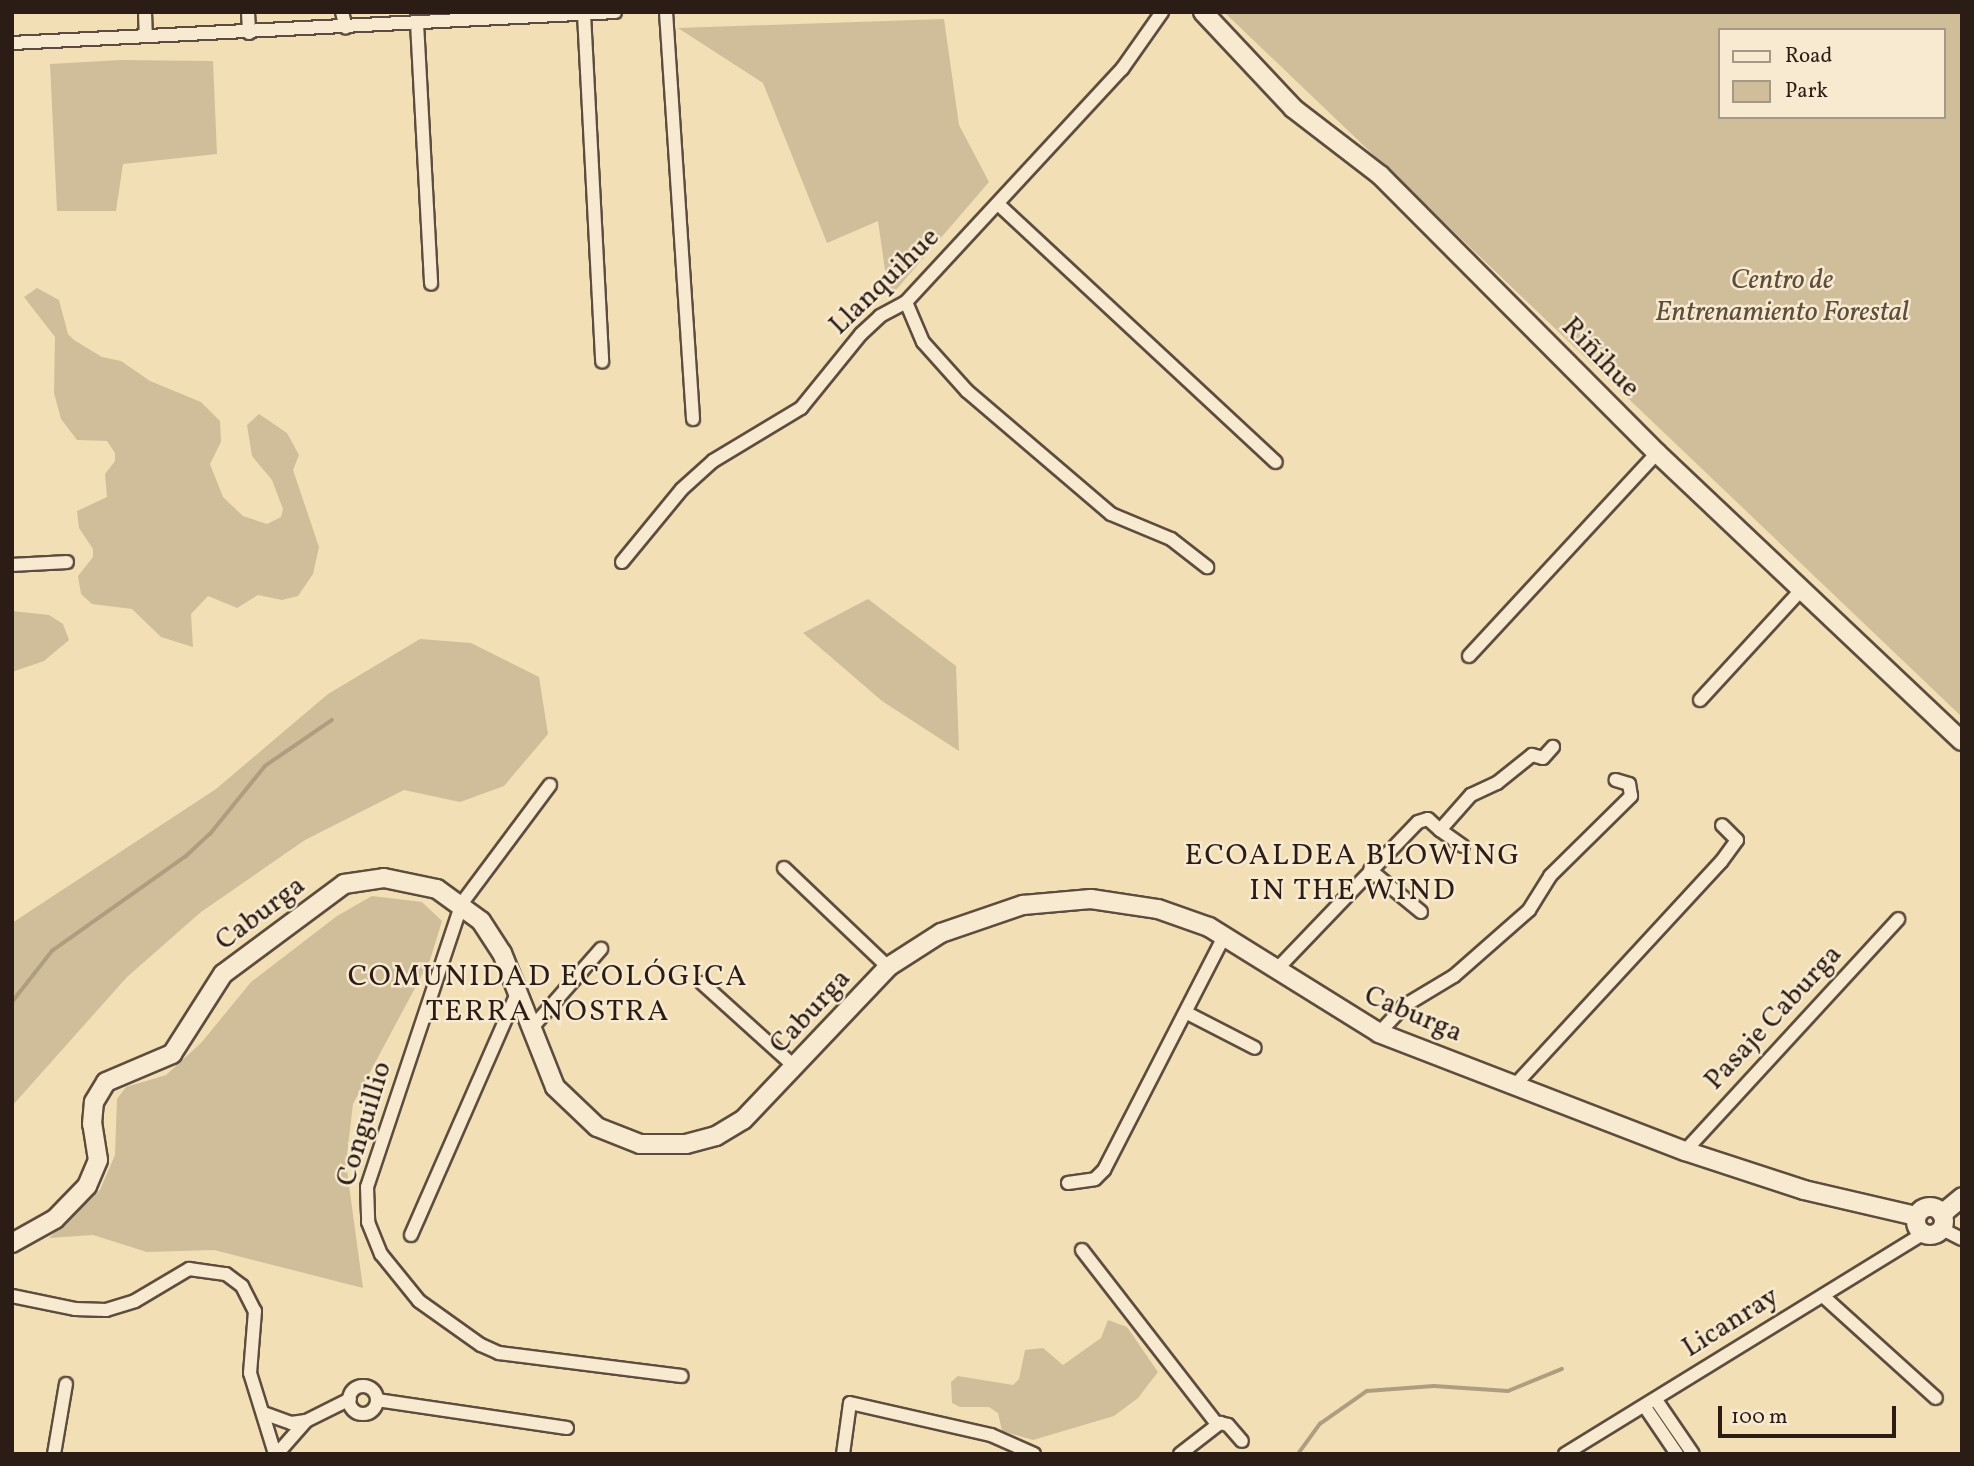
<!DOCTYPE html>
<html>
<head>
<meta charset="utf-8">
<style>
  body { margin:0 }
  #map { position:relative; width:1974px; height:1466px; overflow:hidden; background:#f2dfb6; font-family:Vollkorn,serif }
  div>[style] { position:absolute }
  .green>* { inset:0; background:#d0be9b }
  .stream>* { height:3.5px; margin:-1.75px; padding:0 1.75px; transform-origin:1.75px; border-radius:1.75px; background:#af9d80 }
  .roads { filter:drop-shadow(2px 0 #5e4d3e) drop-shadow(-2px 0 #5e4d3e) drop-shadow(0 2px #5e4d3e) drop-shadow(0 -2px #5e4d3e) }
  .street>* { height:12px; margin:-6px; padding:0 6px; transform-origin:6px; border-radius:6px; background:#f7ead0 }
  .street>.ring { margin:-6px; padding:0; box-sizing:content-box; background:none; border:12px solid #f7ead0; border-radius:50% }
  .secondary>* { height:18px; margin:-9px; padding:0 9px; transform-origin:9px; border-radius:9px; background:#f7ead0 }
  .secondary>.ring { margin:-9px; padding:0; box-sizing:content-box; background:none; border:18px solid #f7ead0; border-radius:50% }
  span { translate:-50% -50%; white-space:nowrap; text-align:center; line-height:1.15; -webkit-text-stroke:5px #f7ead0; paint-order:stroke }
  .park-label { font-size:28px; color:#5d4d3e; font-style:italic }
  .street-label { font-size:28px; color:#2c1c16 }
  .neighbourhood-label { font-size:30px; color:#2c1c16; letter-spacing:2px }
  .frame { position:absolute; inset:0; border:14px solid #2c1c16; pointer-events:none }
  .legend { position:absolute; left:1718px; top:28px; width:228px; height:91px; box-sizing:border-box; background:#f7ead0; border:2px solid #a69886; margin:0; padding:9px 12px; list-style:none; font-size:21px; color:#2c1c16 }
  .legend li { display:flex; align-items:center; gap:14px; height:35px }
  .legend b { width:35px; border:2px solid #a69886 }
  .scale { position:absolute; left:1718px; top:1406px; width:178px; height:32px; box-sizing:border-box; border:4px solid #2c1c16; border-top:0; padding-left:9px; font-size:21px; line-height:24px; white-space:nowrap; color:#2c1c16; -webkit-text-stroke:5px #f7ead0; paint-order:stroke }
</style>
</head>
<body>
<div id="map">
  <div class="green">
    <div style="clip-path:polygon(evenodd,1224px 12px,1962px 12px,1962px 717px,1635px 405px,1224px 12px,1720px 30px,1944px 30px,1944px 117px,1720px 117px,1720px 30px)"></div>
    <div style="clip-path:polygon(944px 19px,959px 125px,989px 182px,889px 298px,878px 221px,827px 243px,763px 83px,678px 28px)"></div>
    <div style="clip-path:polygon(120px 60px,213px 61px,217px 154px,123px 164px,116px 211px,57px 211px,50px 64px)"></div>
    <div style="clip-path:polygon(37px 288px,59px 300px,68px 334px,74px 340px,102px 357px,121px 361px,150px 381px,201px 402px,220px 421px,221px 442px,210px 464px,223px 497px,243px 516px,267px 524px,281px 517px,283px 509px,272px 480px,252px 456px,247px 425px,259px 414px,287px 433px,299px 455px,293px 470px,319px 547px,313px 574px,298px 596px,282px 600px,258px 595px,237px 608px,208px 596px,191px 614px,193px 647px,161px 637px,132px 609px,92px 604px,81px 594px,78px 576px,93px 557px,93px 549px,79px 528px,77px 511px,107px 497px,105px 474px,115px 461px,115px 453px,107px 441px,77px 440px,61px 419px,54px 393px,55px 337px,24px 297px)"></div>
    <div style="clip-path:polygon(868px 599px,956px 666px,959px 751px,882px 701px,803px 633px)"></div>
    <div style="clip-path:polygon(12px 611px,49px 615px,63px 624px,69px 640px,44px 661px,12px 672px)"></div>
    <div style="clip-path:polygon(420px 639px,471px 643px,539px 677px,548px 734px,504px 786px,460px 802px,404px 790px,305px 840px,201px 912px,127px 977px,12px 1106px,12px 923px,216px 789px,328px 694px)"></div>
    <div style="clip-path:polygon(372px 896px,422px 902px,442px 921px,430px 960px,353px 1104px,346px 1163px,363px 1288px,214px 1250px,147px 1252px,93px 1235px,49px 1238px,100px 1190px,115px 1155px,117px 1099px,126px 1087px,166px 1075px,201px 1043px,251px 982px,337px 916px)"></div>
    <div style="clip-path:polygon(1108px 1320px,1127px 1327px,1158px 1372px,1138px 1398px,1114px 1416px,1033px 1440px,1002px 1431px,998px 1413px,989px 1407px,960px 1407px,952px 1403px,951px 1382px,958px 1376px,1013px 1385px,1019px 1379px,1025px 1350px,1043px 1348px,1063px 1365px,1101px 1338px)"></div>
  </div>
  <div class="stream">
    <div style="left:12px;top:1002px;width:65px;rotate:-51.9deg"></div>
    <div style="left:52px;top:951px;width:163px;rotate:-35.3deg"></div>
    <div style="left:185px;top:857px;width:34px;rotate:-43deg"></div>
    <div style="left:210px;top:834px;width:87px;rotate:-51deg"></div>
    <div style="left:265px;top:766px;width:81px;rotate:-34.5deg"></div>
    <div style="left:1298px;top:1454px;width:37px;rotate:-54deg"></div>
    <div style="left:1320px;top:1424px;width:57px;rotate:-35.1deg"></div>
    <div style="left:1367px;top:1391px;width:67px;rotate:-4.3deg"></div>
    <div style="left:1434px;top:1386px;width:74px;rotate:3.9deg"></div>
    <div style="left:1508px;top:1391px;width:58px;rotate:-22.2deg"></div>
  </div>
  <div class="roads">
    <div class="street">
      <div style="left:145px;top:12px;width:23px;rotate:88deg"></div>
      <div style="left:248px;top:12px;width:21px;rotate:87deg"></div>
      <div style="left:342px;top:12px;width:16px;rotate:76deg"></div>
      <div style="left:666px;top:12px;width:408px;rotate:86.2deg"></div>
      <div style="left:584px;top:14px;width:348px;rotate:87deg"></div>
      <div style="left:417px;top:23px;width:261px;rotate:86.9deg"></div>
      <div style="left:12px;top:43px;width:604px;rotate:-2.94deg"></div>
      <div style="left:998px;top:204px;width:379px;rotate:42.9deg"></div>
      <div style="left:906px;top:302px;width:43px;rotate:67deg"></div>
      <div style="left:923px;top:342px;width:66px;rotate:48.1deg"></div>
      <div style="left:967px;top:391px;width:189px;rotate:40.5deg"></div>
      <div style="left:1111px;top:514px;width:65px;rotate:22.6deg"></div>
      <div style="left:1171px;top:539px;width:46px;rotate:37.9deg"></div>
      <div style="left:622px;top:562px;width:94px;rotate:-50.6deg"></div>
      <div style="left:682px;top:489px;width:42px;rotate:-42.1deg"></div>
      <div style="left:713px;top:461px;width:103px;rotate:-31.1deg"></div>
      <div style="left:801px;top:408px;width:95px;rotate:-51deg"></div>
      <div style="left:861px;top:334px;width:26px;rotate:-43deg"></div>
      <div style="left:880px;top:316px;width:30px;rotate:-28deg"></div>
      <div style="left:906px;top:302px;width:318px;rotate:-47.2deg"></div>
      <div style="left:1122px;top:69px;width:70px;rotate:-54.9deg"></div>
      <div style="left:12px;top:565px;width:55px;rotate:-3.1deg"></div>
      <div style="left:1469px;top:656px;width:277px;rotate:-47.2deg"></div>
      <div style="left:1700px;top:700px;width:151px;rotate:-47.4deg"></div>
      <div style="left:550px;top:785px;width:147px;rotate:126.7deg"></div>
      <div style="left:462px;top:903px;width:299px;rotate:108.5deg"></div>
      <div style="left:367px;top:1187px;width:35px;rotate:88deg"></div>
      <div style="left:368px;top:1222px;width:35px;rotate:68deg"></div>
      <div style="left:381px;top:1254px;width:60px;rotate:51deg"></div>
      <div style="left:419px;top:1301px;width:76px;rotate:35.4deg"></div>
      <div style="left:481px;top:1345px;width:20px;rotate:24deg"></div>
      <div style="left:499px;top:1353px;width:184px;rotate:7.2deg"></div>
      <div style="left:1440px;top:830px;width:28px;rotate:35deg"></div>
      <div style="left:784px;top:868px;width:144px;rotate:43.6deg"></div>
      <div style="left:1370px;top:870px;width:66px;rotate:39.5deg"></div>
      <div style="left:1278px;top:968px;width:202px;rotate:-46.2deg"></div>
      <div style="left:1418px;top:822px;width:10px;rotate:-17deg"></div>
      <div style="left:1428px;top:819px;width:16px;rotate:43deg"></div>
      <div style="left:1440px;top:830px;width:47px;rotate:-48.5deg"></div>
      <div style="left:1471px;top:795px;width:29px;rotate:-25deg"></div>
      <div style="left:1497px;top:783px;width:45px;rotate:-38.7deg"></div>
      <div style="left:1532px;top:755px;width:11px;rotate:15deg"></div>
      <div style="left:1543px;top:758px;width:15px;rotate:-48deg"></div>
      <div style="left:702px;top:983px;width:125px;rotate:42.1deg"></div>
      <div style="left:1187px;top:1013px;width:76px;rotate:27.2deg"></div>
      <div style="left:530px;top:1030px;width:108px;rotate:-48.8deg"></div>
      <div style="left:1379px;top:1033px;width:37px;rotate:-47deg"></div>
      <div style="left:1404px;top:1006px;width:58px;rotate:-31deg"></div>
      <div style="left:1454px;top:976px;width:100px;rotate:-41.3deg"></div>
      <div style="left:1529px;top:910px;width:40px;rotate:-58deg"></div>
      <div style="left:1550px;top:876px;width:114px;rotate:-44.6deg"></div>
      <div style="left:1631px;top:796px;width:12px;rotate:-99deg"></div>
      <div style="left:1629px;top:784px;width:14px;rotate:-163deg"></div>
      <div style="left:1515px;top:1085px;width:304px;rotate:-47.3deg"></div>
      <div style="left:1721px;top:862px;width:27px;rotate:-54deg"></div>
      <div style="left:1737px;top:840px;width:21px;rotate:-135deg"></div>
      <div style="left:1685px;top:1151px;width:315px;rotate:-47.4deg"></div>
      <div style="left:1068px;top:1183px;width:27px;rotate:-8deg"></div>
      <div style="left:1095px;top:1179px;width:13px;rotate:-45deg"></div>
      <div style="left:1104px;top:1170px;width:264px;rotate:-62.8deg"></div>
      <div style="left:1942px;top:1229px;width:22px;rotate:27deg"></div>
      <div style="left:411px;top:1235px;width:263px;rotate:-66.3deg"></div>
      <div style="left:1082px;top:1250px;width:220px;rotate:52.2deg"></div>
      <div style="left:12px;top:1296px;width:64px;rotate:11.7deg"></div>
      <div style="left:75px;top:1309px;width:31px;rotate:2deg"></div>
      <div style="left:106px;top:1310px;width:30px;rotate:-17deg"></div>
      <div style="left:135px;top:1301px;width:63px;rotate:-30.7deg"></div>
      <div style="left:189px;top:1269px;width:37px;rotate:8deg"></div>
      <div style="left:226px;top:1274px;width:20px;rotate:37deg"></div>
      <div style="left:242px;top:1286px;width:28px;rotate:63deg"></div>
      <div style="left:255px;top:1311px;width:62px;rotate:94.6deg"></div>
      <div style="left:250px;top:1373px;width:85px;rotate:72.8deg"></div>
      <div style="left:1823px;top:1296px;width:152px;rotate:42.1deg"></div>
      <div class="ring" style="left:349px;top:1386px;width:16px;height:16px"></div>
      <div style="left:377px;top:1400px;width:192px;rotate:8.4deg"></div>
      <div style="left:1656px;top:1400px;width:65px;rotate:55.6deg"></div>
      <div style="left:1645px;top:1407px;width:57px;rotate:55.8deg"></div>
      <div style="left:266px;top:1414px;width:27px;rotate:20deg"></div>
      <div style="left:291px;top:1423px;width:15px;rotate:-8deg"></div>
      <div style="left:54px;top:1454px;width:71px;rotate:-80.3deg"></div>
      <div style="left:277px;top:1454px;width:44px;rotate:-48.7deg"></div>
      <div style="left:306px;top:1421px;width:49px;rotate:-26.6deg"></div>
      <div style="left:843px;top:1454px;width:51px;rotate:-82.2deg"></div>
      <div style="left:850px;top:1403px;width:145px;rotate:12.8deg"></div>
      <div style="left:991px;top:1435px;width:47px;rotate:23.8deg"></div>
      <div style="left:1180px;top:1454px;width:51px;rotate:-37.8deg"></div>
      <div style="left:1220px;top:1423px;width:8px;rotate:14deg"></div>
      <div style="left:1228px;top:1425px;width:21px;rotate:49deg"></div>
      <div style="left:1565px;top:1454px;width:420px;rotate:-31.6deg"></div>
    </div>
    <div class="secondary">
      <div style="left:1203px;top:12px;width:132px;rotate:46.8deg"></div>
      <div style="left:1293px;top:108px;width:110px;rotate:37.6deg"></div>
      <div style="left:1380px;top:175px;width:392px;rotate:45.1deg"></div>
      <div style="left:1657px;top:453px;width:419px;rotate:43.4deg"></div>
      <div class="ring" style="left:1916px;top:1207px;width:10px;height:10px"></div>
      <div style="left:1942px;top:1214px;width:26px;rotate:-40deg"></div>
      <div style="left:12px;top:1243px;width:49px;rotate:-29.2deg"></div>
      <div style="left:55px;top:1219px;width:46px;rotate:-45.9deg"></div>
      <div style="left:87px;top:1186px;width:28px;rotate:-67deg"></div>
      <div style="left:98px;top:1160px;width:36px;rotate:-99deg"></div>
      <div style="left:92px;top:1124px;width:22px;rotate:-85deg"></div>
      <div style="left:94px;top:1102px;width:23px;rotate:-59deg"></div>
      <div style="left:106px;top:1082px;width:72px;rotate:-23deg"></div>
      <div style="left:172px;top:1054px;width:95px;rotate:-57.5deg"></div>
      <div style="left:223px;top:974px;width:151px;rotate:-36.6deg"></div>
      <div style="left:344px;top:884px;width:40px;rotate:-8.5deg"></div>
      <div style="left:384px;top:878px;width:54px;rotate:11.7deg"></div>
      <div style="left:437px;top:889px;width:54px;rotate:36deg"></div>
      <div style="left:481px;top:921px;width:38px;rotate:57deg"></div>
      <div style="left:502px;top:953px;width:144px;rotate:68.4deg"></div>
      <div style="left:555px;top:1087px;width:58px;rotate:43.6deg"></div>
      <div style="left:597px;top:1127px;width:46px;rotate:21.6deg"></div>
      <div style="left:640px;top:1144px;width:46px"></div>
      <div style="left:686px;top:1144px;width:31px;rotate:-15deg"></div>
      <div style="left:716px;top:1136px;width:31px;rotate:-31deg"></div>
      <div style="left:743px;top:1120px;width:211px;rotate:-46.5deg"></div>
      <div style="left:888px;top:967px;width:63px;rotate:-32.7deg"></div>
      <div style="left:941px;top:933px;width:87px;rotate:-18.9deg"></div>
      <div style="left:1023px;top:905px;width:68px;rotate:-5deg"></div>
      <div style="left:1091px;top:899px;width:68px;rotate:8.5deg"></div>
      <div style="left:1158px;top:909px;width:54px;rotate:19.4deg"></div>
      <div style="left:1209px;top:927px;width:200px;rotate:31.9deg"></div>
      <div style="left:1379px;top:1033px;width:328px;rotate:21.1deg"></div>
      <div style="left:1685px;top:1151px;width:125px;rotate:18.1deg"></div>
      <div style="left:1804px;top:1190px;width:115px;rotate:13.1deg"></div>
    </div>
  </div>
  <div class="park-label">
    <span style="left:1782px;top:297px">Centro de<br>Entrenamiento Forestal</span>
  </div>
  <div class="street-label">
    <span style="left:885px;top:282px;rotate:-44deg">Llanquihue</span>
    <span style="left:1600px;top:358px;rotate:46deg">Riñihue</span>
    <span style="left:261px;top:914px;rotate:-37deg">Caburga</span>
    <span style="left:811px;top:1012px;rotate:-47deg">Caburga</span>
    <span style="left:1413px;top:1015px;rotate:23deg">Caburga</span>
    <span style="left:1774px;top:1018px;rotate:-47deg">Pasaje Caburga</span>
    <span style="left:365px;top:1124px;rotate:-73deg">Conguillio</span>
    <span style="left:1731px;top:1323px;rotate:-32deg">Licanray</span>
  </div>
  <div class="neighbourhood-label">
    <span style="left:1353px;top:873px">ECOALDEA BLOWING<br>IN THE WIND</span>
    <span style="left:548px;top:994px">COMUNIDAD ECOLÓGICA<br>TERRA NOSTRA</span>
  </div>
  <div class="frame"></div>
  <ul class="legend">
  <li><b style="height:9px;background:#f7ead0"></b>Road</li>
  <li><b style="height:19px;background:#d0be9b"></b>Park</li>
  </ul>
  <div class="scale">100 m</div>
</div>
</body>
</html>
